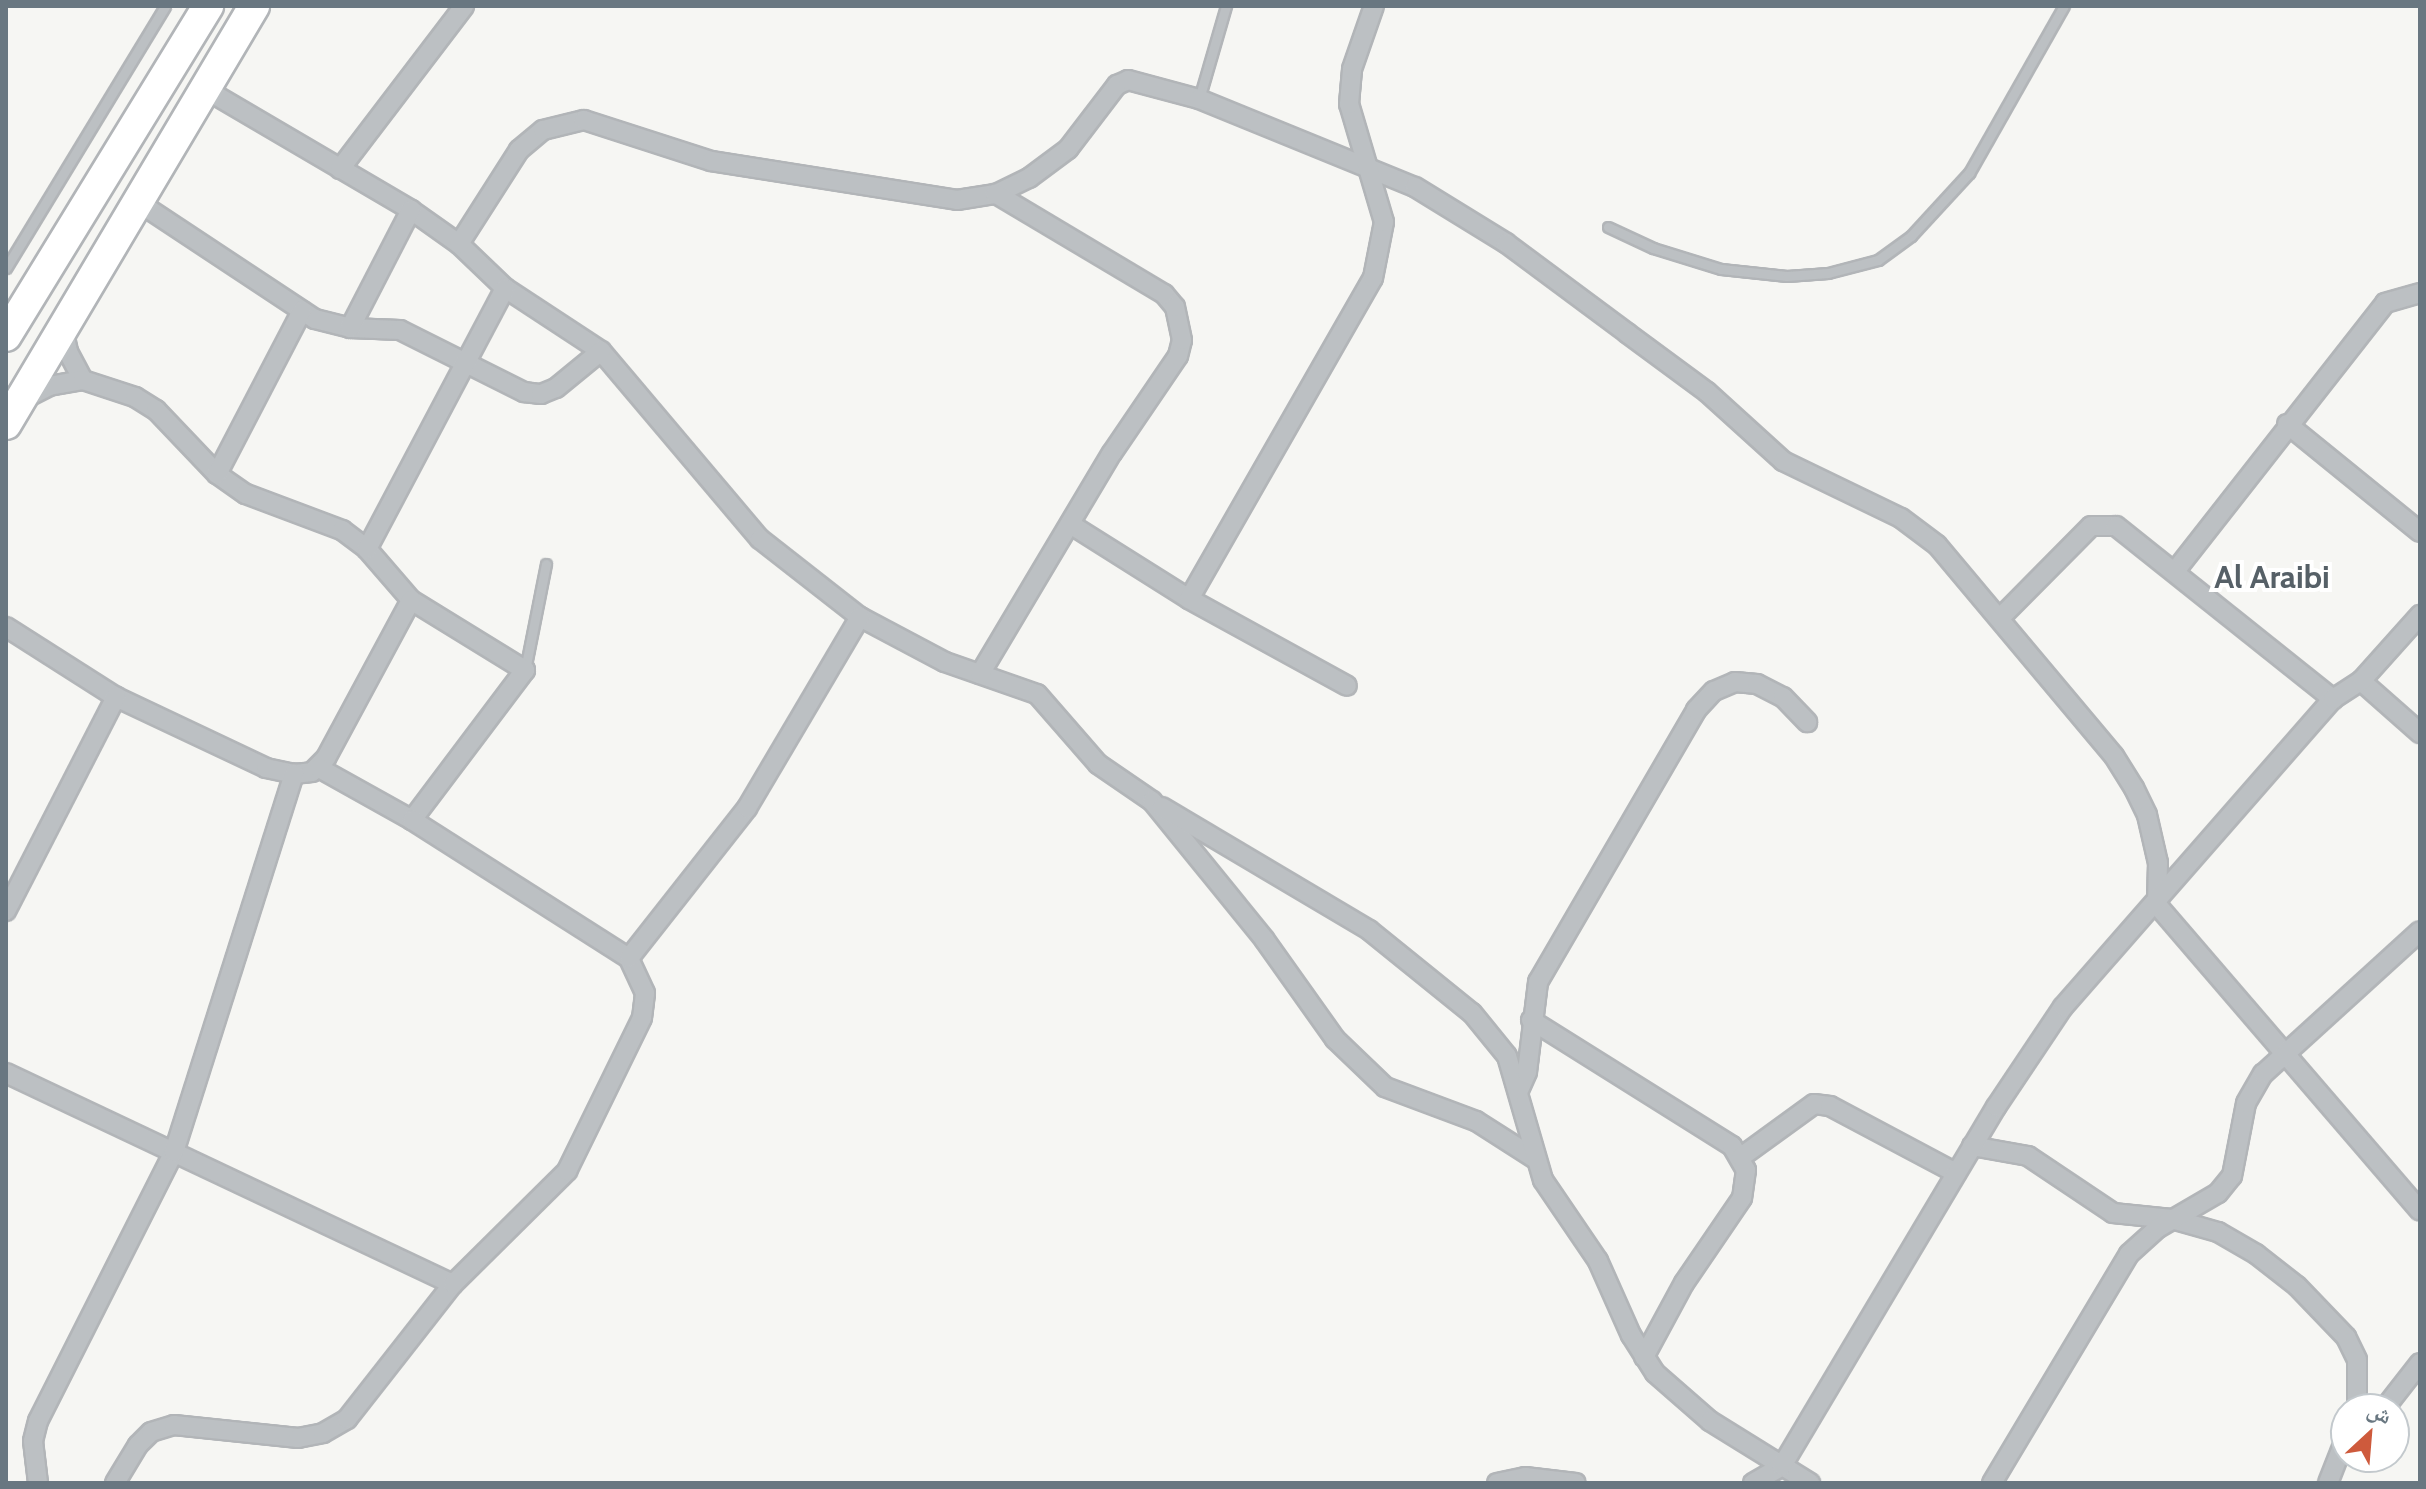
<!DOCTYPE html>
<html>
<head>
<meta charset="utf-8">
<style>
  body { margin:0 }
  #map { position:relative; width:2426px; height:1489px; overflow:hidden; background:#f6f6f3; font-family:Cabin,"Noto Naskh Arabic",sans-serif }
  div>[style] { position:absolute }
  .roads { filter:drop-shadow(2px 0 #b2b5b8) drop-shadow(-2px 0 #b2b5b8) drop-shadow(0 2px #b2b5b8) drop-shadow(0 -2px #b2b5b8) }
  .service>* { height:9px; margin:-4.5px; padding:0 4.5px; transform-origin:4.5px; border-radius:4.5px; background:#bcc0c3 }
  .minor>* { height:18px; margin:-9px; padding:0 9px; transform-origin:9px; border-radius:9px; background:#bcc0c3 }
  .trunk>* { height:30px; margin:-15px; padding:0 15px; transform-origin:15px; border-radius:15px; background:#fff }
  span { translate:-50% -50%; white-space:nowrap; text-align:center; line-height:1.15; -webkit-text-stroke:8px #fff; paint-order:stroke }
  .district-label { font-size:32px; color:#566067; font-weight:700 }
  .frame { position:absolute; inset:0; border:8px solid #697781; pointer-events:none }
  .north { position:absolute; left:2330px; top:1393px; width:80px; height:80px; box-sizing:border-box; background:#fff; border:2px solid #c3c9cd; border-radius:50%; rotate:26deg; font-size:22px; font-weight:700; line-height:32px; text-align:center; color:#697781 }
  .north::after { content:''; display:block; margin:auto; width:28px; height:36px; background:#ce5a3c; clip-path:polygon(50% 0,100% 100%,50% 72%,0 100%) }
</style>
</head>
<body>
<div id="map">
  <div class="roads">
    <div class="service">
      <div style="left:1199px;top:99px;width:97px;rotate:-73.8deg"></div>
      <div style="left:1608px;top:227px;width:50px;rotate:25deg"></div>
      <div style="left:1653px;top:248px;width:71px;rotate:17.2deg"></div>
      <div style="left:1721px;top:269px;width:66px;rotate:6.1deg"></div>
      <div style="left:1787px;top:276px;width:41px;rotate:-4.2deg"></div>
      <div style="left:1828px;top:273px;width:52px;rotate:-14.6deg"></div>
      <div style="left:1878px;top:260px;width:41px;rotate:-36deg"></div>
      <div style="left:1911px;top:236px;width:86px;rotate:-47.4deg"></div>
      <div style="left:1969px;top:173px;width:192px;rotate:-60.4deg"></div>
      <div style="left:6px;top:268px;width:306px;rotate:-58.7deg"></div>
      <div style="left:525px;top:670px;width:108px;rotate:-78.8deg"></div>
    </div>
    <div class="minor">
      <div style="left:205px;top:89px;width:239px;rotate:30.4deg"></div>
      <div style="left:411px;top:210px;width:59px;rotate:35.3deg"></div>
      <div style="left:459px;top:244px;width:64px;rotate:43.7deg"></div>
      <div style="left:505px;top:288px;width:115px;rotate:33.3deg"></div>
      <div style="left:601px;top:351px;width:246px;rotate:49.8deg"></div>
      <div style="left:760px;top:539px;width:127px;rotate:38deg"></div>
      <div style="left:860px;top:617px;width:96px;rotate:27.9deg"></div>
      <div style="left:945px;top:662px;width:97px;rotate:19.2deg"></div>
      <div style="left:1037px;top:694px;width:93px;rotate:48.9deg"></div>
      <div style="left:1098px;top:764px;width:65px;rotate:34.4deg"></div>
      <div style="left:1152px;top:801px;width:178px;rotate:50.9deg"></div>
      <div style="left:1264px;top:939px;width:123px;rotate:54.6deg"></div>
      <div style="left:1335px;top:1039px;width:69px;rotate:43.8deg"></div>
      <div style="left:1385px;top:1087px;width:97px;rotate:20.5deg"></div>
      <div style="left:1476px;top:1121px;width:69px;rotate:32.5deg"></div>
      <div style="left:340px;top:169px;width:205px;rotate:-52.7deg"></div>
      <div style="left:138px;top:202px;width:212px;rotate:33.5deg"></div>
      <div style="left:315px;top:319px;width:36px;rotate:14deg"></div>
      <div style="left:350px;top:328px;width:50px;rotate:2.3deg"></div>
      <div style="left:400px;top:330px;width:139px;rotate:26.6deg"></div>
      <div style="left:524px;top:392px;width:17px;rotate:7deg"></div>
      <div style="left:541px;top:394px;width:16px;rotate:-22deg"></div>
      <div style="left:556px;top:388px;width:58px;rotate:-39.4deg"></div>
      <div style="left:459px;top:244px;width:112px;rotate:-57.4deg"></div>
      <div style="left:519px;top:150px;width:31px;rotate:-40deg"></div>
      <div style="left:543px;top:130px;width:42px;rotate:-13.7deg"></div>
      <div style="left:584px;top:120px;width:133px;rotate:17.9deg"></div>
      <div style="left:711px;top:161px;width:249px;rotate:9deg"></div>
      <div style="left:957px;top:200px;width:39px;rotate:-9deg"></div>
      <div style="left:996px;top:194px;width:37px;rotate:-26deg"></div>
      <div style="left:1029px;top:178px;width:49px;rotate:-36.6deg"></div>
      <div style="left:1068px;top:149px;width:81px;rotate:-52.6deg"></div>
      <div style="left:1117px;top:85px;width:12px;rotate:-24deg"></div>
      <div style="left:1128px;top:80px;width:73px;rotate:15deg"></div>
      <div style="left:1199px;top:99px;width:233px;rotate:22.2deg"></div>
      <div style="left:1415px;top:187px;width:107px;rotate:31.6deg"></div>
      <div style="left:1506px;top:243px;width:151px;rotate:36.6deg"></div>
      <div style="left:1627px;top:333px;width:99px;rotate:36.4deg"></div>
      <div style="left:1707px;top:392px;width:103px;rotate:42.2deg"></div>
      <div style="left:1783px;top:461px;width:131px;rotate:25.8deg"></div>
      <div style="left:1901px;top:518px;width:45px;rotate:36.9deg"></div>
      <div style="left:1937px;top:545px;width:275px;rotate:50deg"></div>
      <div style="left:2114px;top:756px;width:38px;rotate:58deg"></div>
      <div style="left:2134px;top:788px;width:30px;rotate:64deg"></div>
      <div style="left:2147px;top:815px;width:49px;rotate:77.1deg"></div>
      <div style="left:2158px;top:863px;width:42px;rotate:91.4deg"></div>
      <div style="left:2157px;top:905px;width:403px;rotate:49.3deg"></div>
      <div style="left:63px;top:328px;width:25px;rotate:78deg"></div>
      <div style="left:68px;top:352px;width:32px;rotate:62deg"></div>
      <div style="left:350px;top:328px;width:133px;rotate:-62.7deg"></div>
      <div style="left:24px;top:399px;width:28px;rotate:-27deg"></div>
      <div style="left:49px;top:386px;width:35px;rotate:-10deg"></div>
      <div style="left:83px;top:380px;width:55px;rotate:18.1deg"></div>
      <div style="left:135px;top:397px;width:25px;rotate:32deg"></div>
      <div style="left:156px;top:410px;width:88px;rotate:46.4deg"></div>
      <div style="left:217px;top:474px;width:35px;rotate:35deg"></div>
      <div style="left:246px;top:494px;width:103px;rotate:20.6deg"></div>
      <div style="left:342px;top:530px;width:31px;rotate:37deg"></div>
      <div style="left:367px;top:549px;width:67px;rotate:49.2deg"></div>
      <div style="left:411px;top:600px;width:134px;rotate:31.6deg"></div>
      <div style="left:525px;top:670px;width:188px;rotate:127deg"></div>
      <div style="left:2287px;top:424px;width:171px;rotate:39.1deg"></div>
      <div style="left:217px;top:474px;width:184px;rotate:-62.5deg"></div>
      <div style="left:1070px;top:524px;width:141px;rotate:32.2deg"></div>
      <div style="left:1189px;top:599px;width:180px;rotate:28.8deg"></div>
      <div style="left:367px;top:549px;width:295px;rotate:-62.1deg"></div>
      <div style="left:2176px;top:570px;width:339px;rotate:-51.9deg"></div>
      <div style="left:2385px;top:303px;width:36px;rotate:-16deg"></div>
      <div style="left:1189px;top:599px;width:370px;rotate:-60.2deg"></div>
      <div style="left:1373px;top:278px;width:57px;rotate:-78.9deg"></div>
      <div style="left:1384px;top:222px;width:123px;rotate:-106.5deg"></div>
      <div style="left:1349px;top:104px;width:35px;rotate:-85deg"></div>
      <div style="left:1352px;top:69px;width:67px;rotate:-70.8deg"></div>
      <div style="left:2000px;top:618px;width:129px;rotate:-45.3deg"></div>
      <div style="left:2091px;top:526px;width:25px"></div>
      <div style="left:2116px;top:526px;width:278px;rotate:38.6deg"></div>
      <div style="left:6px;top:627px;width:130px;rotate:32.5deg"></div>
      <div style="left:116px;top:697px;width:166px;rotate:25.3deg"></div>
      <div style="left:266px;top:768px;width:29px;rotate:12deg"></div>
      <div style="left:294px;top:774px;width:18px;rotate:-6deg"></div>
      <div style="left:312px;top:772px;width:20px;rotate:-45deg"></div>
      <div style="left:326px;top:758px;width:179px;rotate:-61.7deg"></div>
      <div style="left:980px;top:674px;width:257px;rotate:-59.2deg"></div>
      <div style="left:1112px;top:453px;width:117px;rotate:-55.8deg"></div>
      <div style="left:1178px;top:356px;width:16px;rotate:-76deg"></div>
      <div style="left:1182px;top:340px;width:34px;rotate:-102deg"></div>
      <div style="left:1175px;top:307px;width:17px;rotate:-130deg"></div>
      <div style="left:1164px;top:294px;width:196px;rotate:-149.2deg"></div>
      <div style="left:2361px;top:681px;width:79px;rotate:41.4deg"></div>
      <div style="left:319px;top:768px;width:107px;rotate:29.2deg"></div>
      <div style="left:412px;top:820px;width:257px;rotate:32.5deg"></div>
      <div style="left:1162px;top:807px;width:241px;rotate:30.7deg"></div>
      <div style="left:1369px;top:930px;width:132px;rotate:38.9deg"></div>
      <div style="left:1472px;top:1013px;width:55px;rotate:50.9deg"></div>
      <div style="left:1507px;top:1056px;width:129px;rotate:73.8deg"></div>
      <div style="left:1543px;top:1180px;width:98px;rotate:55.8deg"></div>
      <div style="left:1598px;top:1261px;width:81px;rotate:66deg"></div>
      <div style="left:1631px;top:1335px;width:45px;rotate:57.7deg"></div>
      <div style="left:1655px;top:1373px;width:73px;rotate:41.1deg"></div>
      <div style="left:1710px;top:1421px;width:118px;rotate:31.8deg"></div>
      <div style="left:6px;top:911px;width:241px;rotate:-62.8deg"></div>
      <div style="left:1531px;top:1020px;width:237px;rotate:32.1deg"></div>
      <div style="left:1732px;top:1146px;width:28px;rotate:60deg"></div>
      <div style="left:1746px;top:1170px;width:28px;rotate:98deg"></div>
      <div style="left:1742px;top:1198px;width:103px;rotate:124.3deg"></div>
      <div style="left:1684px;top:1283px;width:84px;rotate:118.4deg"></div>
      <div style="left:6px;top:1073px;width:494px;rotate:25.3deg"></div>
      <div style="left:1519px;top:1090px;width:20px;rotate:-66deg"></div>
      <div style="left:1527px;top:1072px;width:91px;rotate:-83deg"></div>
      <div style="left:1538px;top:982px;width:315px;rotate:-59.8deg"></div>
      <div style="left:1696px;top:710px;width:26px;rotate:-47deg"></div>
      <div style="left:1714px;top:691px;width:23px;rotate:-23deg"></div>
      <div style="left:1735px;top:682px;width:22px;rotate:5deg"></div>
      <div style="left:1757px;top:684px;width:29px;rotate:27deg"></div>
      <div style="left:1783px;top:697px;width:35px;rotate:46deg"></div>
      <div style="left:1972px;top:1146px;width:57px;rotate:10.1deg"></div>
      <div style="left:2028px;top:1156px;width:102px;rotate:33.8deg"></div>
      <div style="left:2113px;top:1213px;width:59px;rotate:5.8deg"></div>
      <div style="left:2172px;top:1219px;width:48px;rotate:15.8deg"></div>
      <div style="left:2218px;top:1232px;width:44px;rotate:30.1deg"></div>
      <div style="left:2256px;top:1254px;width:52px;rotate:38deg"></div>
      <div style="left:2297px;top:1286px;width:71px;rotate:46.1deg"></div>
      <div style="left:2346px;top:1337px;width:25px;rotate:64deg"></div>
      <div style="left:2357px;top:1360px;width:49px;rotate:90deg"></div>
      <div style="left:1741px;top:1157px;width:90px;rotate:-36deg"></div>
      <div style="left:1814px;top:1104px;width:16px;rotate:7deg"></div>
      <div style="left:1830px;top:1106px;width:143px;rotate:28deg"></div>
      <div style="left:2384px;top:1409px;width:58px;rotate:-52deg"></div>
      <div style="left:38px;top:1483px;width:42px;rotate:-96.8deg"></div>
      <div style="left:33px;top:1441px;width:21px;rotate:-76deg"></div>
      <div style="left:38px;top:1421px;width:301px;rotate:-63.2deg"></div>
      <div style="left:174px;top:1152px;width:397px;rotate:-72.4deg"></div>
      <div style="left:115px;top:1483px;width:44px;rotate:-58.8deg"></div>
      <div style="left:138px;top:1445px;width:18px;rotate:-45deg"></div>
      <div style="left:151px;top:1432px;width:24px;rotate:-17deg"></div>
      <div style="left:174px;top:1425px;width:125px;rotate:6deg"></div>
      <div style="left:298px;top:1438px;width:25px;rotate:-11deg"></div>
      <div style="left:323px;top:1433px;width:28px;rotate:-30deg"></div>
      <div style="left:347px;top:1419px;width:172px;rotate:-51.9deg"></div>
      <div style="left:453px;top:1284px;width:161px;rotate:-44.7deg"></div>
      <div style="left:567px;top:1171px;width:170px;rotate:-63.9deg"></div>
      <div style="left:642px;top:1018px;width:25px;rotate:-83deg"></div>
      <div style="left:645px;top:993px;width:38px;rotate:-115deg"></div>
      <div style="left:629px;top:958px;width:191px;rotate:-51.8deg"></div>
      <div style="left:747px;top:808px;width:222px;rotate:-59.4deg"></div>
      <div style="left:1497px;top:1483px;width:29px;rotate:-12deg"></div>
      <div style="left:1525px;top:1477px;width:51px;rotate:6.7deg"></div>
      <div style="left:1753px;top:1483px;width:34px;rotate:-30deg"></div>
      <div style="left:1782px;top:1466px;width:418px;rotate:-59.2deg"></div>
      <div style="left:1996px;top:1107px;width:120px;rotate:-56.2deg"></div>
      <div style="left:2063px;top:1007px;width:410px;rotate:-48.8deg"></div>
      <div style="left:2333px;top:699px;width:33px;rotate:-33deg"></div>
      <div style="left:2361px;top:681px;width:89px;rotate:-48.2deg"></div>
      <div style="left:1992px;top:1483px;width:267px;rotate:-59.1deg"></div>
      <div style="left:2129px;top:1254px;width:39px;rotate:-42deg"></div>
      <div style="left:2158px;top:1228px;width:69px;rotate:-30.3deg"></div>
      <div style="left:2218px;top:1193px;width:22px;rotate:-51deg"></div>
      <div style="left:2232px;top:1176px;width:74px;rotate:-79.1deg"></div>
      <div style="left:2246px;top:1103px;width:34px;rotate:-60deg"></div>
      <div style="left:2263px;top:1074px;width:212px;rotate:-42.3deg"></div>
      <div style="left:2328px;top:1483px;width:49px;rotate:-68.6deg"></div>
    </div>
    <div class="trunk">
      <div style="left:6px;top:336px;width:387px;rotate:-58.5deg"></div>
      <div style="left:6px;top:424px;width:486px;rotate:-59.3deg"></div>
    </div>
  </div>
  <div class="district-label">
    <span style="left:2272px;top:577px">Al Araibi</span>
  </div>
  <div class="frame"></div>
  <div class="north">ش</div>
</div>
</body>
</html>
